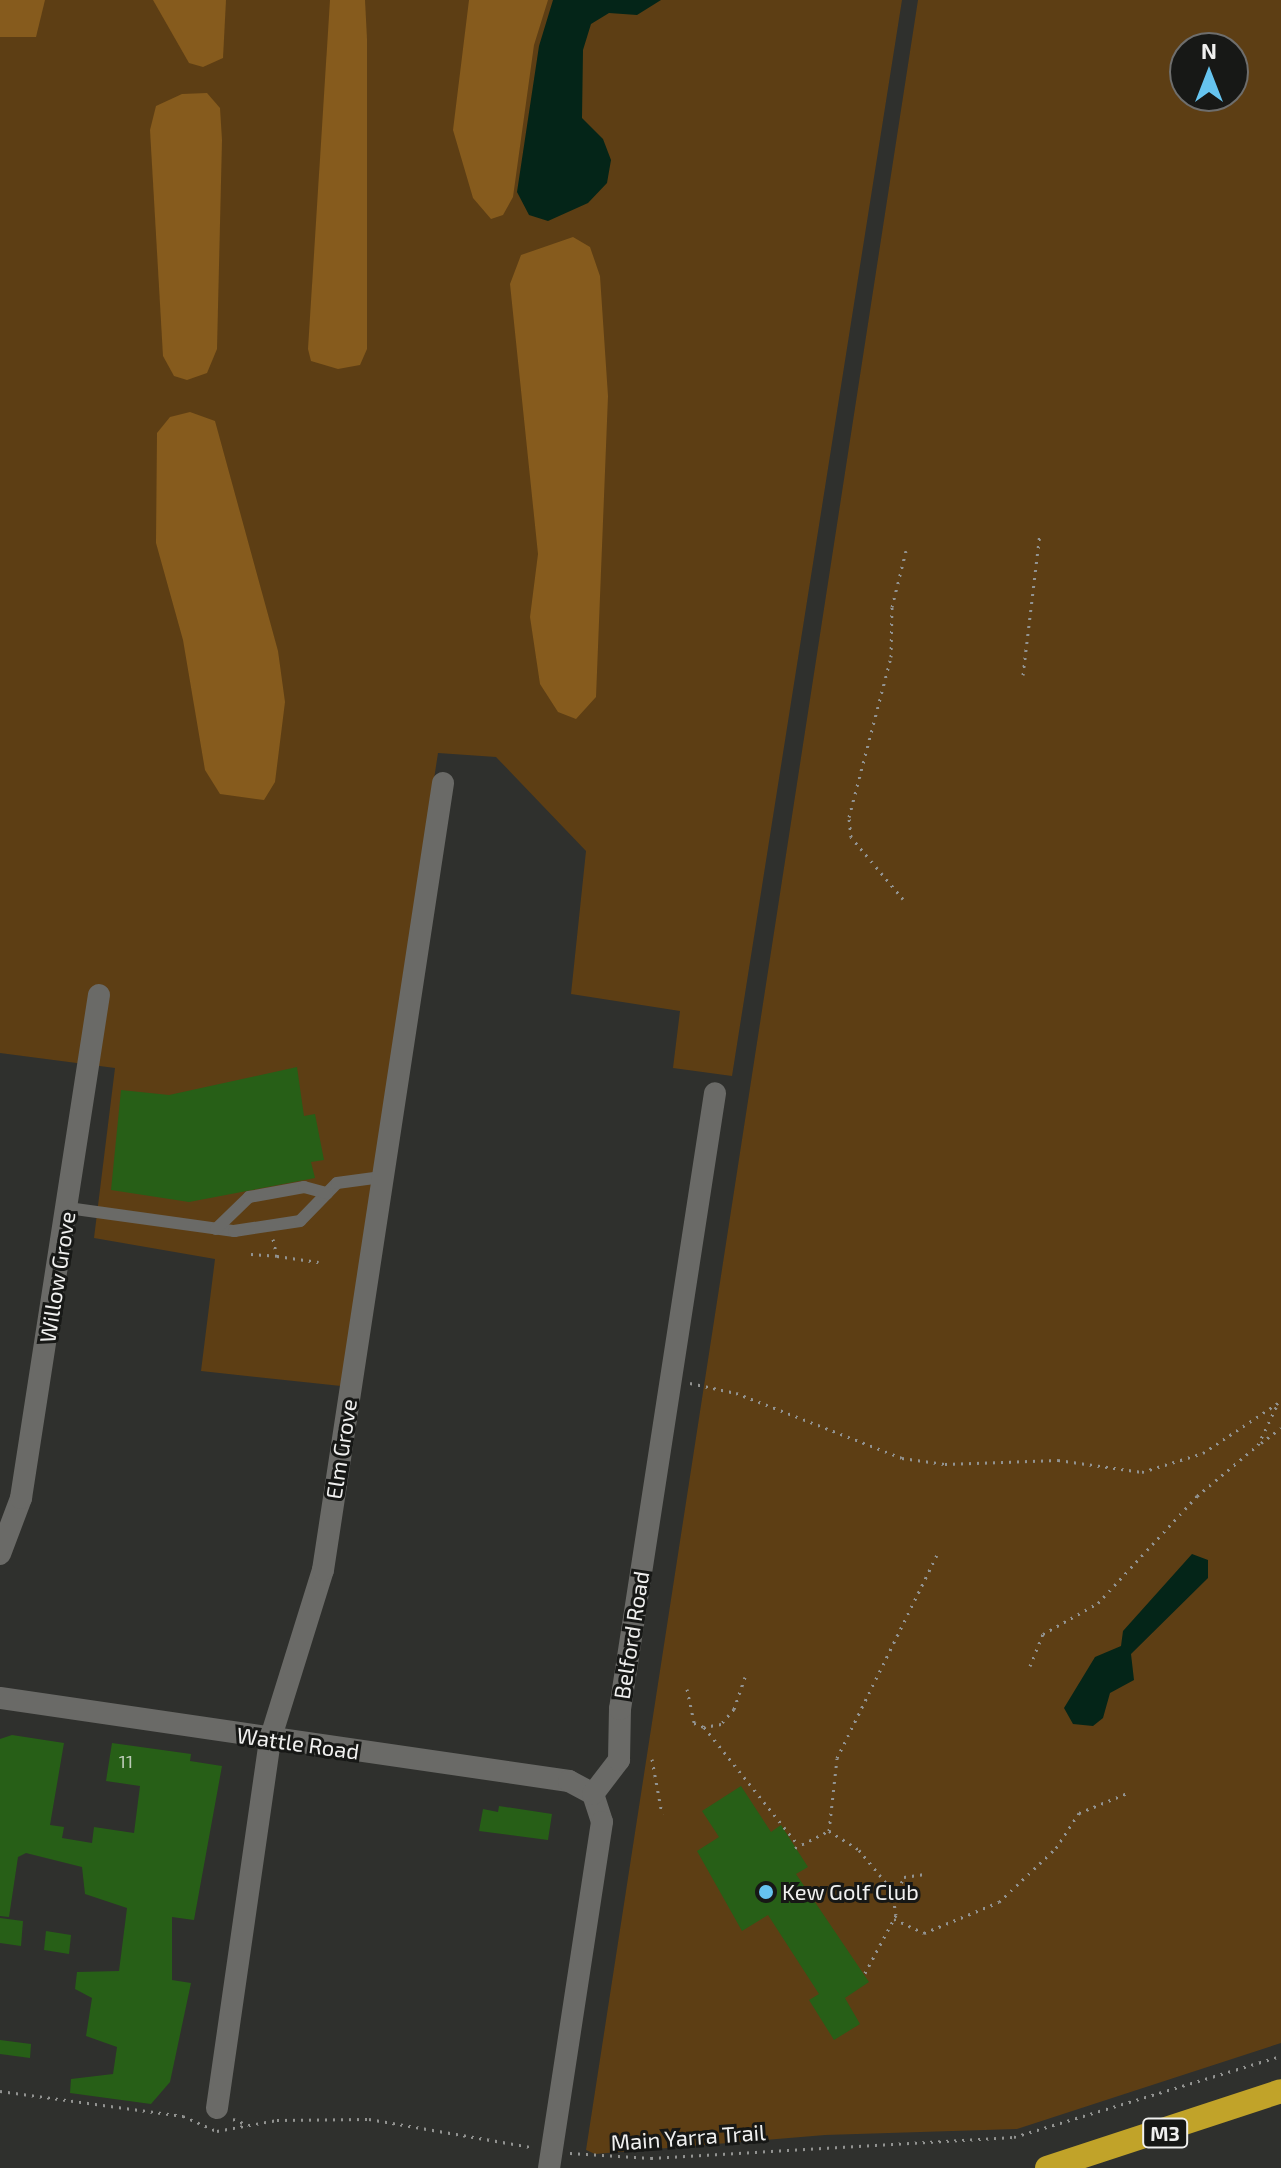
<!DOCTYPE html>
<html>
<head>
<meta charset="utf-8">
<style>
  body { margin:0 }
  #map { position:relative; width:1281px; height:2168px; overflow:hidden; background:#2f302d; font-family:"Exo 2",sans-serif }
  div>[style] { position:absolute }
  .green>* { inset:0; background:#5d3e14 }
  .forest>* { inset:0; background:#865b1d }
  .water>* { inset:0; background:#042518 }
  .building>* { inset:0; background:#275f17 }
  .path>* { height:3px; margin-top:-1.5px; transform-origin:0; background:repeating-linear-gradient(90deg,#929391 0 2px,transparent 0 8px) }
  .service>* { height:12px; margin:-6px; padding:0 6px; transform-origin:6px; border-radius:6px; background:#6a6a67 }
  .minor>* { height:22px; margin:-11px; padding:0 11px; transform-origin:11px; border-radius:11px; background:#6a6a67 }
  .motorway>* { height:24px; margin:-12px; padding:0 12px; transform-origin:12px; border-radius:12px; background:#c1a329 }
  .dots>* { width:22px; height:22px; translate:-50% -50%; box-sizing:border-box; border:4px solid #171816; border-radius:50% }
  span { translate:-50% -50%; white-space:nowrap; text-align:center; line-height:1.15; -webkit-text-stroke:6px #171816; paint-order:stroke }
  .number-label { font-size:18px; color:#beccb9 }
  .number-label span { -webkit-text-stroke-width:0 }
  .shield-label span { padding:2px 6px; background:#171816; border:2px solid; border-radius:6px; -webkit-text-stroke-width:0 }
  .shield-label { font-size:20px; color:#f0f0ef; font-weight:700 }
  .street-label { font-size:22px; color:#f0f0ef }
  .poi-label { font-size:22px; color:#f0f0ef }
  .left { translate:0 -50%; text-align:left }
  .north { position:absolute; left:1169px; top:32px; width:80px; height:80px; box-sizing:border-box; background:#171816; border:2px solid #6e6e6d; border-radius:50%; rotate:0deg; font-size:22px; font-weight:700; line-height:32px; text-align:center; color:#f0f0ef }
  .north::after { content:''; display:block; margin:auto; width:28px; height:36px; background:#66c4ef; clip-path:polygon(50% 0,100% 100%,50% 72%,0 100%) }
</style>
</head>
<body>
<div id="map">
  <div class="green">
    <div style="clip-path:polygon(0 0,902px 0,732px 1076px,673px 1068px,680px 1011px,571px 994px,586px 851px,496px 757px,438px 753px,341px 1386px,201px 1371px,215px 1259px,94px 1238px,115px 1068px,0 1053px)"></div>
    <div style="clip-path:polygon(evenodd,918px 0,1281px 0,1281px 2043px,1017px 2129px,825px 2135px,595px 2154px,586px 2150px,918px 0,1185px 48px,1233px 48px,1233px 96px,1185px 96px,1185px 48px)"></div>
  </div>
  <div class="forest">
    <div style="clip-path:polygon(0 0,45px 0,36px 37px,0 37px)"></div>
    <div style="clip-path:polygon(153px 0,226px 0,223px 58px,203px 67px,189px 63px)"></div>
    <div style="clip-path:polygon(330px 0,365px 0,367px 39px,367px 349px,360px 365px,338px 369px,311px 361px,308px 349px)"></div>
    <div style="clip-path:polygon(469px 0,548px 0,534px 45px,513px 197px,503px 215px,491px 219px,473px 198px,453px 130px)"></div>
    <div style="clip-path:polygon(207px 93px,220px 108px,222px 140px,217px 349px,207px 373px,187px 380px,174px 376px,163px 356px,150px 130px,156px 106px,182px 94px)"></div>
    <div style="clip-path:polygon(573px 237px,590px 247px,600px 276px,608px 396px,596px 697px,576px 719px,558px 712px,540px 684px,530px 617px,538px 554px,510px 284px,521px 255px)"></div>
    <div style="clip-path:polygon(190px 412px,215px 421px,278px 651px,285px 702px,275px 782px,264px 800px,220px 794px,205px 770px,183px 640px,156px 543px,157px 433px,170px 417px)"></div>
  </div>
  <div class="water">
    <div style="clip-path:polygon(553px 0,661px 0,637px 15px,609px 13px,591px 24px,583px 50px,582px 118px,603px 139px,611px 160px,607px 183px,588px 203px,548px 221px,529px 215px,517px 192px,539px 46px)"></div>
    <div style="clip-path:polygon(1192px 1554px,1208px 1560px,1208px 1578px,1131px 1654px,1134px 1680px,1110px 1693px,1103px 1718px,1093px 1726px,1073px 1724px,1064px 1708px,1095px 1657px,1121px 1646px,1123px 1631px)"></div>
  </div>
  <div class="building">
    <div style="clip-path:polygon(297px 1067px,304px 1116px,315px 1114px,324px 1160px,311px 1162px,315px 1178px,189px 1202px,111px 1190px,121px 1090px,169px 1095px)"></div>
    <div style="clip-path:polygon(12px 1735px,64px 1743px,50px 1825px,64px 1827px,62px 1838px,92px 1843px,94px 1827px,134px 1833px,140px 1786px,106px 1781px,112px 1743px,191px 1754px,190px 1761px,222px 1766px,194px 1920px,172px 1917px,172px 1980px,191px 1983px,170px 2082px,151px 2104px,70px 2093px,71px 2079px,113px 2074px,117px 2047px,86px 2036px,92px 1998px,75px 1989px,77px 1972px,119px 1971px,127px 1908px,85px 1894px,82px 1867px,26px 1853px,18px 1857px,9px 1917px,0 1916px,0 1739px)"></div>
    <div style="clip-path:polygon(741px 1786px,771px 1832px,781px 1825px,808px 1867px,796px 1874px,869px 1982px,845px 1998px,860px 2024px,834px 2040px,809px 2000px,819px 1994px,768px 1915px,742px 1931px,697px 1851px,719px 1837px,702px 1811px)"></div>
    <div style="clip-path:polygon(499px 1806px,552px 1814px,548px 1840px,479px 1831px,483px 1809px,498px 1812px)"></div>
    <div style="clip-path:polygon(0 1918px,23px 1921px,21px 1946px,0 1943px)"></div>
    <div style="clip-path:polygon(46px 1931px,71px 1935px,69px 1954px,44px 1950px)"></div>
    <div style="clip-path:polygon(0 2040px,31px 2044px,30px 2058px,0 2054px)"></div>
  </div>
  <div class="path">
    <div style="left:1023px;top:675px;width:143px;rotate:-83.2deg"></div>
    <div style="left:903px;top:899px;width:81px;rotate:-130deg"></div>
    <div style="left:851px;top:837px;width:20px;rotate:-96deg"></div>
    <div style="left:849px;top:817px;width:165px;rotate:-75.3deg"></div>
    <div style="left:891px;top:657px;width:50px;rotate:-88.9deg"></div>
    <div style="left:892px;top:607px;width:58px;rotate:-76deg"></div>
    <div style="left:273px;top:1239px;width:17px;rotate:77deg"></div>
    <div style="left:277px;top:1256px;width:42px;rotate:8.1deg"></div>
    <div style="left:251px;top:1254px;width:26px;rotate:4deg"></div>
    <div style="left:690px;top:1383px;width:47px;rotate:12.3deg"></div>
    <div style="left:736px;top:1393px;width:178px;rotate:21.4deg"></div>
    <div style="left:902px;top:1458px;width:43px;rotate:7.9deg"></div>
    <div style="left:945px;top:1464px;width:113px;rotate:-2deg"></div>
    <div style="left:1058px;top:1460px;width:85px;rotate:8.1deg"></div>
    <div style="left:1142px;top:1472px;width:64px;rotate:-17.3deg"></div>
    <div style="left:1203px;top:1453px;width:94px;rotate:-33.7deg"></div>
    <div style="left:1261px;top:1443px;width:25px;rotate:-37deg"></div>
    <div style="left:1030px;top:1666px;width:35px;rotate:-68deg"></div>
    <div style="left:1043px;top:1634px;width:63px;rotate:-29.4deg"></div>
    <div style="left:1098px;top:1603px;width:146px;rotate:-47.2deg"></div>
    <div style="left:1197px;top:1496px;width:80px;rotate:-39.9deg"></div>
    <div style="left:1258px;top:1445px;width:47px;rotate:-64.5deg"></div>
    <div style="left:745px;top:1677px;width:34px;rotate:109deg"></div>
    <div style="left:734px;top:1709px;width:20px;rotate:131deg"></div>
    <div style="left:721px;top:1724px;width:17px;rotate:170deg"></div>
    <div style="left:704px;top:1727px;width:152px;rotate:51.4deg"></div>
    <div style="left:687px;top:1689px;width:35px;rotate:78deg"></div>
    <div style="left:694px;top:1723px;width:11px;rotate:22deg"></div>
    <div style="left:652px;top:1759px;width:56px;rotate:79.7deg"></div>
    <div style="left:829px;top:1831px;width:73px;rotate:-83.7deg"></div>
    <div style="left:837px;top:1758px;width:226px;rotate:-63.8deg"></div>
    <div style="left:795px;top:1848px;width:38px;rotate:-27deg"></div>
    <div style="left:829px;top:1831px;width:36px;rotate:32deg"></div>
    <div style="left:859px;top:1850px;width:52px;rotate:50.5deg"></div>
    <div style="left:892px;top:1890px;width:25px;rotate:81deg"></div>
    <div style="left:896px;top:1915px;width:68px;rotate:118.1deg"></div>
    <div style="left:894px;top:1897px;width:22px;rotate:-63deg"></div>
    <div style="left:904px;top:1877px;width:21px;rotate:-8deg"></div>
    <div style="left:894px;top:1919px;width:33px;rotate:25deg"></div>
    <div style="left:924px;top:1933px;width:81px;rotate:-22.5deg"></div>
    <div style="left:999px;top:1902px;width:79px;rotate:-43.5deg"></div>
    <div style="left:1056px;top:1848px;width:42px;rotate:-56.7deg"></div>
    <div style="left:1079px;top:1813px;width:52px;rotate:-22.6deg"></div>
    <div style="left:0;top:2091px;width:185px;rotate:7.8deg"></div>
    <div style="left:183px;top:2116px;width:37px;rotate:24deg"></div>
    <div style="left:217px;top:2131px;width:61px;rotate:-10.4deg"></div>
    <div style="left:277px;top:2120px;width:92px;rotate:-0.6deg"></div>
    <div style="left:369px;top:2119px;width:164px;rotate:9.8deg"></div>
    <div style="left:233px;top:2119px;width:16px;rotate:22deg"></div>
    <div style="left:570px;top:2153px;width:81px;rotate:3.5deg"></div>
    <div style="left:651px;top:2158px;width:364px;rotate:-3.3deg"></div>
    <div style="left:1014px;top:2137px;width:279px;rotate:-16.9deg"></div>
  </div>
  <div class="service">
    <div style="left:68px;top:1208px;width:168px;rotate:7.9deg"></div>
    <div style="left:234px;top:1231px;width:67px;rotate:-8.6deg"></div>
    <div style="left:300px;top:1221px;width:53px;rotate:-45.8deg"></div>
    <div style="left:337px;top:1183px;width:45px;rotate:-7.6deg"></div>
    <div style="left:216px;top:1229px;width:46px;rotate:-44.1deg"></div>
    <div style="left:249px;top:1197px;width:56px;rotate:-10.3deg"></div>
    <div style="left:304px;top:1187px;width:24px;rotate:15deg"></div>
  </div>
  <div class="minor">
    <div style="left:0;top:1554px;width:60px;rotate:-69.4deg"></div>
    <div style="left:21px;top:1498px;width:509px;rotate:-81.19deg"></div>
    <div style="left:0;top:1698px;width:575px;rotate:8.3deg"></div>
    <div style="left:569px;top:1781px;width:27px;rotate:28deg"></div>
    <div style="left:593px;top:1794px;width:29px;rotate:72deg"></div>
    <div style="left:602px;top:1822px;width:350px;rotate:98.7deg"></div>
    <div style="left:593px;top:1794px;width:43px;rotate:-52.6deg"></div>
    <div style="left:619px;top:1760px;width:51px;rotate:-88.9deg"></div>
    <div style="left:620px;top:1709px;width:623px;rotate:-81.23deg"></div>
    <div style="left:217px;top:2108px;width:372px;rotate:-81.8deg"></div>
    <div style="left:270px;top:1740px;width:178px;rotate:-72.7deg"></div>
    <div style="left:323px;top:1570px;width:796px;rotate:-81.33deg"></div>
  </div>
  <div class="motorway">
    <div style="left:1047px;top:2168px;width:246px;rotate:-18.2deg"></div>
  </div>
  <div class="dots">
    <div style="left:766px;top:1892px;background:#66c4ef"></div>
  </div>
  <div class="number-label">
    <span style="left:126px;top:1761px">11</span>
  </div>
  <div class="shield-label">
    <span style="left:1165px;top:2133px">M3</span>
  </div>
  <div class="street-label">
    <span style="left:57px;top:1277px;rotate:-81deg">Willow Grove</span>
    <span style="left:341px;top:1449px;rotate:-81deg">Elm Grove</span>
    <span style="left:631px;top:1635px;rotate:-81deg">Belford Road</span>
    <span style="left:298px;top:1743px;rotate:8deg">Wattle Road</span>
    <span style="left:688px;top:2137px;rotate:-4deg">Main Yarra Trail</span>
  </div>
  <div class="poi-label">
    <span class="left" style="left:782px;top:1892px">Kew Golf Club</span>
  </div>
  <div class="north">N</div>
</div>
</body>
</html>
